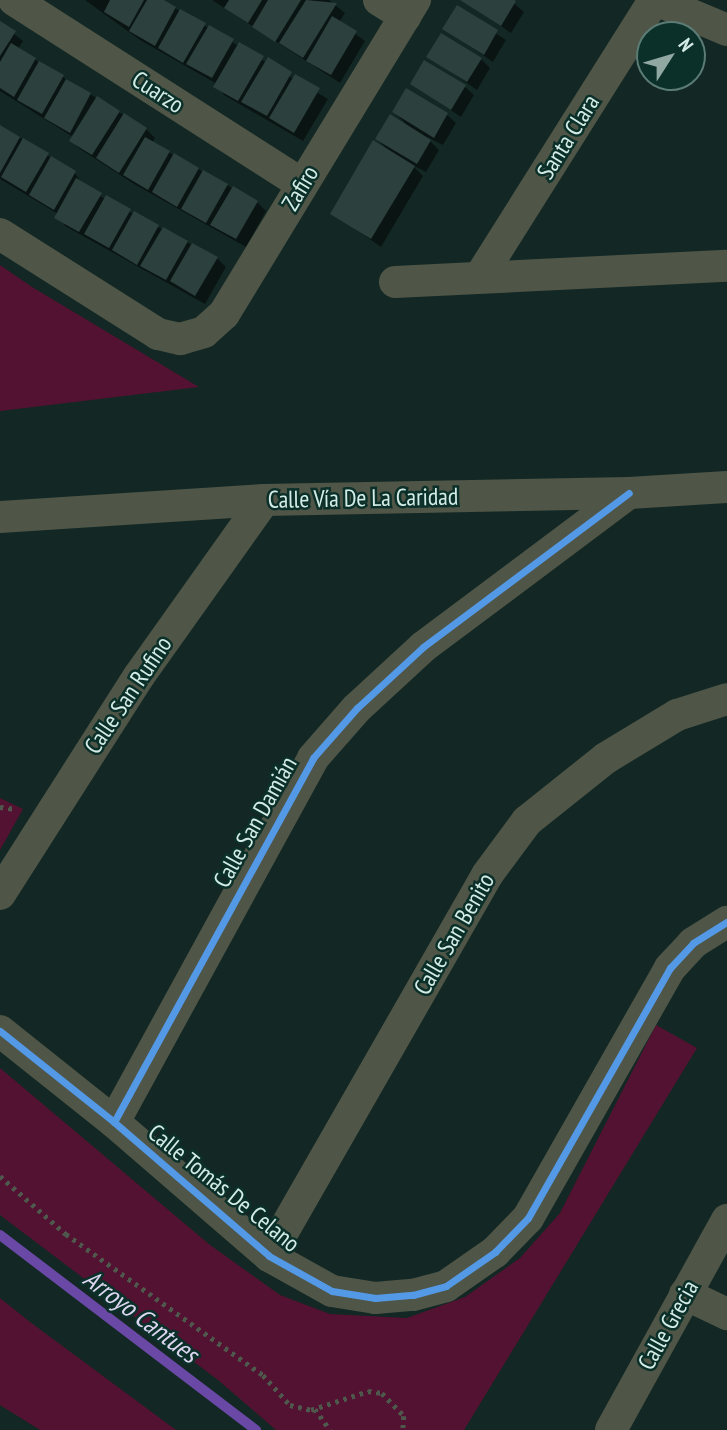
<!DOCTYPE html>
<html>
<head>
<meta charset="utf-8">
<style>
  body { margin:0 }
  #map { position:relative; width:727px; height:1430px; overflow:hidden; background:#132824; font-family:"PT Sans Narrow",sans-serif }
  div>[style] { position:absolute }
  .green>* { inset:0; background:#531231 }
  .shadow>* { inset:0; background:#0007 }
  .stream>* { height:10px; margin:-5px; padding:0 5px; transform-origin:5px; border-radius:5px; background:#6a48a5 }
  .building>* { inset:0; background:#2c403d }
  .path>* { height:4.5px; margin-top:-2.25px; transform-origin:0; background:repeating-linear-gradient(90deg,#4e584d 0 3.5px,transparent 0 8.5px) }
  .minor>* { height:32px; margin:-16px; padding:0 16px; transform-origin:16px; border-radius:16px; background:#4f5547 }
  .cycleway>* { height:7px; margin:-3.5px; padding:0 3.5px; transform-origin:3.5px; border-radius:3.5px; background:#5399e6 }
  span { translate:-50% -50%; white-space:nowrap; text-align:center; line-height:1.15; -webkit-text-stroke:5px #0b3029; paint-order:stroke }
  .street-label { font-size:24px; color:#d4ece6 }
  .water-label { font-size:26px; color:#ddd6f1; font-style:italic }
  .north { position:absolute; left:636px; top:21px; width:70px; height:70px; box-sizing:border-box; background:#0b3029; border:2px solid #5b7b75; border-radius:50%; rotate:53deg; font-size:19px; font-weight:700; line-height:28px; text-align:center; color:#d4ece6 }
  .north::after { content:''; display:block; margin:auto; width:24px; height:32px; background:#90a7a2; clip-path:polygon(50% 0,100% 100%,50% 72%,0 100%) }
</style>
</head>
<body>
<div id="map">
  <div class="green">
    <div style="clip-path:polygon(0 265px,32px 287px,199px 387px,0 411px)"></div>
    <div style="clip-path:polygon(0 798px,23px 809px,0 850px)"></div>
    <div style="clip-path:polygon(656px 1025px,697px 1048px,464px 1430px,276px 1430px,218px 1380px,0 1215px,0 1068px,210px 1245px,280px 1295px,330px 1314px,407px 1318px,465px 1297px,520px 1258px,560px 1213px)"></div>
    <div style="clip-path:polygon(0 1298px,30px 1322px,176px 1430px,40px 1430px,0 1405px)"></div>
  </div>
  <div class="shadow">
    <div style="clip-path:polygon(85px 0,161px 0,328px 99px,303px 141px,224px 95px,217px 84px,140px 40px)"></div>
    <div style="clip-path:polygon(212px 0,329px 0,345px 13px,339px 22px,365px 41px,340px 83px)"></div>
    <div style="clip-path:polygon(462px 0,510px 0,524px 12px,511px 33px)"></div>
    <div style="clip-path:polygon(457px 8px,506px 40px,493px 62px,444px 29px)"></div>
    <div style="clip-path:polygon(0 23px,23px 41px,18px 49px,146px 129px,155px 138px,152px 143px,257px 202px,266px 211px,246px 247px,134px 184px,80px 149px,71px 141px,73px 137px,0 91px)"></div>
    <div style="clip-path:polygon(428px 56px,481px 59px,490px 68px,477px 90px)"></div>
    <div style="clip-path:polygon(412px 84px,465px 87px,474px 95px,461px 117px)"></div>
    <div style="clip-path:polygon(394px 112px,447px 115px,456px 123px,443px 145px,425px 136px,439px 150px,426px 172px,412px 165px,423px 176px,381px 247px,332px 213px,388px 150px,377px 139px,408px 126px)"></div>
    <div style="clip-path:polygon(0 125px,75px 173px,82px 184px,105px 199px,217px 258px,226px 267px,205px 304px,65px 226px,58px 214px,0 179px)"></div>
  </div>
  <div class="stream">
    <div style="left:0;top:1235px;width:322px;rotate:37.3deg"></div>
  </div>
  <div class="building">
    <div style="clip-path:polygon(110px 0,144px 0,129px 27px,104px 12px)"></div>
    <div style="clip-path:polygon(147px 0,164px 0,176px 7px,155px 46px,129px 31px)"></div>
    <div style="clip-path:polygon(229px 0,262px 0,248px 23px,224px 8px)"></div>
    <div style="clip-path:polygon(268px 0,301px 0,275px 42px,252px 27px)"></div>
    <div style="clip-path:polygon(306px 0,337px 3px,303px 58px,279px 43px)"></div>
    <div style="clip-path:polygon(460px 0,514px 0,516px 1px,501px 26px)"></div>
    <div style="clip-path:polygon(457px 5px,498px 30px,484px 55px,442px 29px)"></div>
    <div style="clip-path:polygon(180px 9px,206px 23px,183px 63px,158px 48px)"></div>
    <div style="clip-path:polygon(332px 16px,357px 31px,331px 75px,306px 61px)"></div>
    <div style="clip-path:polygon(0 21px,16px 31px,0 56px)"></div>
    <div style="clip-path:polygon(209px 25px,234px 39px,212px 78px,186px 64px)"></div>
    <div style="clip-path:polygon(441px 33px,482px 58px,467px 82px,426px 57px)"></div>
    <div style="clip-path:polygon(239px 42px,264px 56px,238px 101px,213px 87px)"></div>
    <div style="clip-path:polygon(11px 43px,36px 58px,14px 97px,0 88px,0 62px)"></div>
    <div style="clip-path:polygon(268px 57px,292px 72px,267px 116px,241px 102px)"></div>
    <div style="clip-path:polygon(424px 60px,466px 85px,451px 110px,410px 84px)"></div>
    <div style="clip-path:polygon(39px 61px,64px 75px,42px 114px,17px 100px)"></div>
    <div style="clip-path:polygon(295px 74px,320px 88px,294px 133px,269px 118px)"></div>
    <div style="clip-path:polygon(66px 79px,91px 93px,70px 133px,44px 118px)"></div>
    <div style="clip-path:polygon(406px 88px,448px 113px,434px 138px,392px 112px)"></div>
    <div style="clip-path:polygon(97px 96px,120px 111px,92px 155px,69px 141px)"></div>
    <div style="clip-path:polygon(124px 113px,147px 128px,119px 173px,96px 158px)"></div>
    <div style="clip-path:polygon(390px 114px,431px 140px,417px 164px,375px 139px)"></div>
    <div style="clip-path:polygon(0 125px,20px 137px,0 173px)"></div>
    <div style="clip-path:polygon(145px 137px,170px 151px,148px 190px,123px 175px)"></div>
    <div style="clip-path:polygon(23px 138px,49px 153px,26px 192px,1px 177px)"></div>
    <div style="clip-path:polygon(373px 140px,415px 166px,371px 239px,330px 214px)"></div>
    <div style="clip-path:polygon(174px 153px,199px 168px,177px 207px,152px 192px)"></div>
    <div style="clip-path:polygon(51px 156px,76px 171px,54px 210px,29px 195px)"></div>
    <div style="clip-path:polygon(203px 170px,228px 184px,206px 223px,181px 209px)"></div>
    <div style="clip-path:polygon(76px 178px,102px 193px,79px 232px,54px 218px)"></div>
    <div style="clip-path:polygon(233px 186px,258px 201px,236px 239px,210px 225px)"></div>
    <div style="clip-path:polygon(106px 195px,131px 209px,109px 248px,84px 234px)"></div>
    <div style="clip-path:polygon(134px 211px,159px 225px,137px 265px,112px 250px)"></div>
    <div style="clip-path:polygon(163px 227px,188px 241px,166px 280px,140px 266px)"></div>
    <div style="clip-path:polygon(192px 243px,218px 257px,195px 296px,170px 281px)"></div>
  </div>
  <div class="path">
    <div style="left:0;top:807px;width:16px;rotate:7deg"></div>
    <div style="left:0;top:1176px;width:88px;rotate:41.3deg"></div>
    <div style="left:66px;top:1234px;width:242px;rotate:35.6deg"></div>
    <div style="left:263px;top:1375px;width:40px;rotate:48deg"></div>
    <div style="left:290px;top:1405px;width:22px;rotate:13deg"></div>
    <div style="left:311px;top:1410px;width:60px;rotate:-18.4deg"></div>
    <div style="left:368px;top:1391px;width:14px;rotate:8deg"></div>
    <div style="left:382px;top:1393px;width:32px;rotate:46deg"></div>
    <div style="left:404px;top:1416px;width:14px;rotate:94deg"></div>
    <div style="left:315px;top:1409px;width:26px;rotate:54deg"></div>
  </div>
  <div class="minor">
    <div style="left:14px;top:0;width:342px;rotate:32.6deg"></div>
    <div style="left:379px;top:0;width:31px;rotate:32deg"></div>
    <div style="left:656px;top:0;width:77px;rotate:22.9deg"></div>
    <div style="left:0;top:234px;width:187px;rotate:32.3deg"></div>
    <div style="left:158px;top:334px;width:23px;rotate:13deg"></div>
    <div style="left:180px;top:339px;width:25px;rotate:-16deg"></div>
    <div style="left:204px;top:332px;width:27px;rotate:-42deg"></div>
    <div style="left:224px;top:314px;width:368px;rotate:-58.7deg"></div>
    <div style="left:481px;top:275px;width:325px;rotate:-57.8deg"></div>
    <div style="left:395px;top:282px;width:332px;rotate:-2.8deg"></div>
    <div style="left:0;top:517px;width:265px;rotate:-3.7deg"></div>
    <div style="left:264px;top:500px;width:365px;rotate:-1.1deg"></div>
    <div style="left:629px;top:493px;width:98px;rotate:-3.5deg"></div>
    <div style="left:0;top:894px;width:259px;rotate:-57.5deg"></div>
    <div style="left:139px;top:676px;width:216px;rotate:-54.6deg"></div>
    <div style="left:0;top:1031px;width:146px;rotate:38.6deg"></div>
    <div style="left:114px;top:1122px;width:205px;rotate:40.8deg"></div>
    <div style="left:269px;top:1256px;width:72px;rotate:29.1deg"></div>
    <div style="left:332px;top:1291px;width:44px;rotate:9.2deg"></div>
    <div style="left:375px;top:1298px;width:38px;rotate:-5deg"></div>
    <div style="left:413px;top:1295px;width:34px;rotate:-15deg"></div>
    <div style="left:446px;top:1286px;width:60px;rotate:-34.8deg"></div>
    <div style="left:495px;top:1252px;width:47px;rotate:-45.9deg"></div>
    <div style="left:528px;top:1218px;width:288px;rotate:-60.4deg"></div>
    <div style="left:670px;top:968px;width:34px;rotate:-47deg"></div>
    <div style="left:693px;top:943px;width:40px;rotate:-32deg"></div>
    <div style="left:114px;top:1122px;width:415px;rotate:-61.3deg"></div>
    <div style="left:313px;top:758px;width:67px;rotate:-48.7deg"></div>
    <div style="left:357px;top:708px;width:90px;rotate:-42.7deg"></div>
    <div style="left:423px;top:647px;width:257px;rotate:-36.8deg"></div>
    <div style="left:269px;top:1256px;width:439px;rotate:-60.2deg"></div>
    <div style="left:487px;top:875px;width:67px;rotate:-53.5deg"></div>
    <div style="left:527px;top:821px;width:101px;rotate:-38.6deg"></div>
    <div style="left:606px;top:758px;width:83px;rotate:-31.2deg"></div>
    <div style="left:677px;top:715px;width:52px;rotate:-17.7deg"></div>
    <div style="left:685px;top:1294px;width:47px;rotate:25.5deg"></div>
    <div style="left:611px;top:1430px;width:240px;rotate:-61.1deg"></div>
  </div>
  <div class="cycleway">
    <div style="left:0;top:1031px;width:146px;rotate:38.6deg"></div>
    <div style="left:114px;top:1122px;width:205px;rotate:40.8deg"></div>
    <div style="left:269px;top:1256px;width:72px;rotate:29.1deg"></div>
    <div style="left:332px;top:1291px;width:44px;rotate:9.2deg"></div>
    <div style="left:375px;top:1298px;width:38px;rotate:-5deg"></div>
    <div style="left:413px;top:1295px;width:34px;rotate:-15deg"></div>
    <div style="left:446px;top:1286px;width:60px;rotate:-34.8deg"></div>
    <div style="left:495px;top:1252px;width:47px;rotate:-45.9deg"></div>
    <div style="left:528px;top:1218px;width:288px;rotate:-60.4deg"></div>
    <div style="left:670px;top:968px;width:34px;rotate:-47deg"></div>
    <div style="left:693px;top:943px;width:40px;rotate:-32deg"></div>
    <div style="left:114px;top:1122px;width:415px;rotate:-61.3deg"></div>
    <div style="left:313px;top:758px;width:67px;rotate:-48.7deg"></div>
    <div style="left:357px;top:708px;width:90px;rotate:-42.7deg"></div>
    <div style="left:423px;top:647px;width:257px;rotate:-36.8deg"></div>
  </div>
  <div class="street-label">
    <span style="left:158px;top:92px;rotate:33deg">Cuarzo</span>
    <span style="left:568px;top:137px;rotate:-58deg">Santa Clara</span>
    <span style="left:300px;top:188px;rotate:-59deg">Zafiro</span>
    <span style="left:363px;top:498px;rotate:-1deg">Calle Vía De La Caridad</span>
    <span style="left:128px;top:695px;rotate:-56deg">Calle San Rufino</span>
    <span style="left:255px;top:822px;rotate:-61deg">Calle San Damián</span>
    <span style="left:454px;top:934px;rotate:-60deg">Calle San Benito</span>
    <span style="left:224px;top:1188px;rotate:39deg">Calle Tomás De Celano</span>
    <span style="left:668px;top:1325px;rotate:-61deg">Calle Grecia</span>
  </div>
  <div class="water-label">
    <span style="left:141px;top:1316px;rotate:37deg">Arroyo Cantues</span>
  </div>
  <div class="north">N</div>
</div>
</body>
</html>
